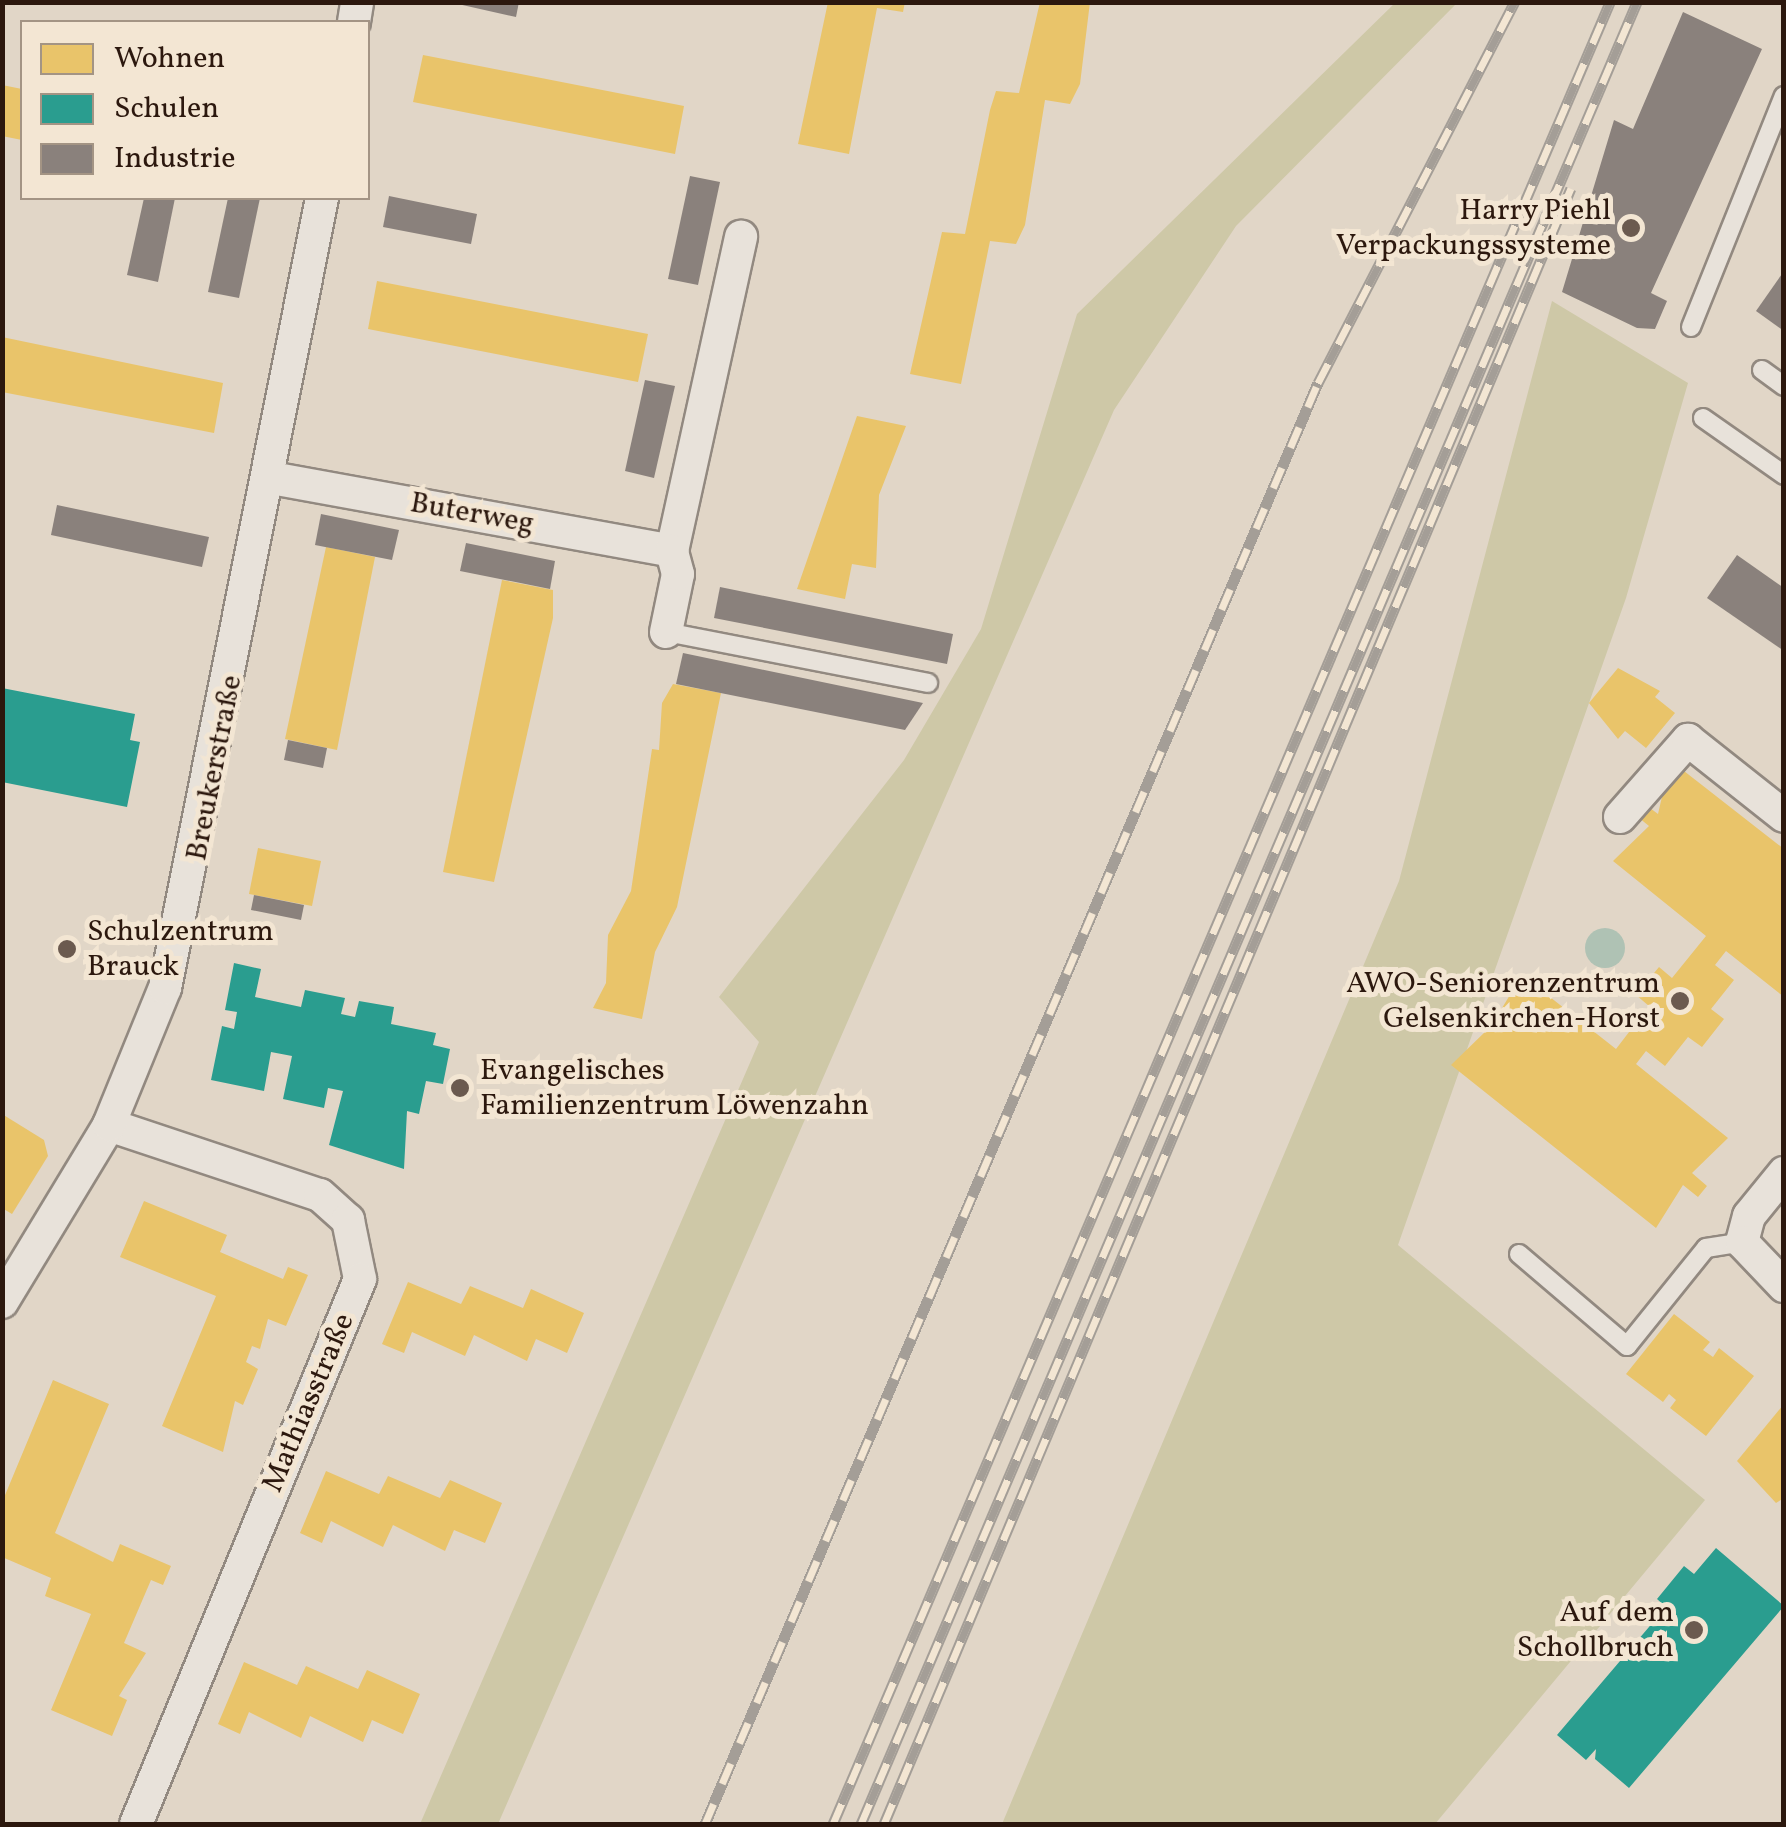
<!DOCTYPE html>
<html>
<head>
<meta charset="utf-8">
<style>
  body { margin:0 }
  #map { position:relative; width:1786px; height:1827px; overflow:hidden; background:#e1d6c7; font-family:Vollkorn,serif }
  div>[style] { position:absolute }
  .green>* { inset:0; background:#cec8a7 }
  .water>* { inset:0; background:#afc2b4 }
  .round { border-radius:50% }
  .homes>* { inset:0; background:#e9c46a }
  .schools>* { inset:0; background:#2a9d8f }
  .industry>* { inset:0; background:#8a817c }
  .roads { filter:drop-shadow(2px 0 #928980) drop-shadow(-2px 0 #928980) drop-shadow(0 2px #928980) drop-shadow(0 -2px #928980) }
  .service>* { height:18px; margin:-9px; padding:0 9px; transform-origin:9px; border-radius:9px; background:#e8e2da }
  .minor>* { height:32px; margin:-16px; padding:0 16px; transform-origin:16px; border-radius:16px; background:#e8e2da }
  .rail>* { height:11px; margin-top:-5.5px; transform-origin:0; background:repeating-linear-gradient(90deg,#f3e6d3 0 22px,#a49e97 0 44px); box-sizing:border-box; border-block:2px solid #a49e97 }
  .dots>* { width:28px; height:28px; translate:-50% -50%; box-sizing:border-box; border:5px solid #f3e6d3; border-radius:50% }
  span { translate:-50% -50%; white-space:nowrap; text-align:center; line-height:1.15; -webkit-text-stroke:10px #f3e6d3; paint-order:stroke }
  .poi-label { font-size:30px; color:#2c180e }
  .right { translate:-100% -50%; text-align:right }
  .left { translate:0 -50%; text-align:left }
  .street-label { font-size:30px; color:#2c180e }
  .frame { position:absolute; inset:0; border:5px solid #2c180e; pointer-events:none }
  .legend { position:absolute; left:20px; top:20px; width:350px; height:180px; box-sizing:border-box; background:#f3e6d3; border:2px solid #a39484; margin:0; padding:12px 18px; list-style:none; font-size:30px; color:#2c180e }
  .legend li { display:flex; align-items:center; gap:20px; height:50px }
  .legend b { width:50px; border:2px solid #a39484 }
</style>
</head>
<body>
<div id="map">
  <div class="green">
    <div style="clip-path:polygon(1396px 2px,1457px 3px,1236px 226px,1114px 410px,498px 1824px,420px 1824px,759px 1042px,719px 997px,904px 760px,981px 629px,1077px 314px)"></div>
    <div style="clip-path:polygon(1552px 301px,1688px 383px,1626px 598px,1398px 1245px,1705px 1500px,1435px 1824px,1002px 1824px,1399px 881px)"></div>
  </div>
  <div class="water">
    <div class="round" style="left:1585px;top:928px;width:40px;height:40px"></div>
  </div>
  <div class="homes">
    <div style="clip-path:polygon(828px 2px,905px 2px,903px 12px,877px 8px,849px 154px,798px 144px)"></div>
    <div style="clip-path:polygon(1040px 2px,1090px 2px,1080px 84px,1070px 104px,1045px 100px,1025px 225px,1016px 244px,990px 241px,961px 384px,910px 374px,942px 232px,965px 234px,990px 110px,996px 91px,1019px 93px)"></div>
    <div style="clip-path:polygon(423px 55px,684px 106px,675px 154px,413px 102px)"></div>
    <div style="clip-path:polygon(2px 85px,22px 89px,22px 140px,2px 136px)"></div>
    <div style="clip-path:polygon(377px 281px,648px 334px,638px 382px,368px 329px)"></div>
    <div style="clip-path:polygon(2px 337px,223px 383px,214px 433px,2px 392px)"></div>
    <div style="clip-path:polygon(857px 416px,906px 426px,879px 495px,876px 568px,852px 564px,845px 599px,797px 589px)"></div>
    <div style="clip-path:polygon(326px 547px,375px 557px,337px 750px,285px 739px)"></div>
    <div style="clip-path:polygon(502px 580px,553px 590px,553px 618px,494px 882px,443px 872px)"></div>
    <div style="clip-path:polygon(1618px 668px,1660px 691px,1655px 697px,1675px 713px,1646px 748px,1625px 731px,1618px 739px,1589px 703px)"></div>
    <div style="clip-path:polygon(673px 684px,721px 693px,677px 907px,655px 952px,642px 1019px,593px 1008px,606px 983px,608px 935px,631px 891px,652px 749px,659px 750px,662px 703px)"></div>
    <div style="clip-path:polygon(1684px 771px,1784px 849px,1784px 997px,1726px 951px,1715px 965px,1734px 980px,1711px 1009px,1724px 1019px,1702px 1047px,1688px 1037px,1665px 1066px,1646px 1051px,1636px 1064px,1728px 1138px,1692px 1173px,1707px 1186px,1698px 1197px,1683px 1185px,1656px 1228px,1451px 1065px,1487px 1030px,1472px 1017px,1481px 1006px,1496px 1018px,1522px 975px,1616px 1049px,1649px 1006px,1636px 995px,1659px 967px,1672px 978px,1706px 936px,1613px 861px,1649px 826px,1633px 813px,1642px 802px,1658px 814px,1664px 788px)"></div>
    <div style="clip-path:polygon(258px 848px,321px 861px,312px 906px,249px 894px)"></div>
    <div style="clip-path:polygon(2px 1114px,44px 1140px,48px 1156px,12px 1214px,2px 1208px)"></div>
    <div style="clip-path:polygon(144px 1201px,227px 1235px,220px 1252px,283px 1279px,288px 1267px,308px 1275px,286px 1326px,268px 1319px,260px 1349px,252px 1346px,246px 1362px,258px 1369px,243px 1405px,235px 1401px,223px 1452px,162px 1426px,216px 1296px,120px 1257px)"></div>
    <div style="clip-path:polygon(408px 1282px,461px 1304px,470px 1286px,523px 1308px,531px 1289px,584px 1313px,567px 1353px,536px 1339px,527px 1361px,474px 1335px,465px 1356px,412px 1332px,404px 1353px,382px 1344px)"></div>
    <div style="clip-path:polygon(1674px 1314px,1710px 1342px,1703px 1350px,1713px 1357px,1719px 1348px,1754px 1376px,1706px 1436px,1670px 1408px,1676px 1400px,1669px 1394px,1663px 1402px,1626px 1374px)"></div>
    <div style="clip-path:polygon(53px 1380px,109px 1404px,55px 1533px,113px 1562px,120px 1544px,171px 1566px,163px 1585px,151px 1580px,124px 1643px,146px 1653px,119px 1696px,127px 1700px,112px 1736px,51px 1710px,91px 1614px,45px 1596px,51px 1578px,2px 1557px,3px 1500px)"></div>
    <div style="clip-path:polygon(1784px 1404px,1784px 1498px,1776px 1503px,1737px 1461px)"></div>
    <div style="clip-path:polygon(326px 1471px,379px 1494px,388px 1476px,440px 1498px,450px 1480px,502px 1503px,485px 1543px,454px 1530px,445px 1551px,393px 1525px,383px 1547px,331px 1521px,322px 1543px,300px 1533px)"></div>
    <div style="clip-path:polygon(244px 1662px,297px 1685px,306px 1666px,358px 1689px,367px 1670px,420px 1694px,403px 1734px,372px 1720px,363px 1742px,310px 1716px,301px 1738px,249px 1712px,240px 1734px,218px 1724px)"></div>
  </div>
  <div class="schools">
    <div style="clip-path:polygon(2px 688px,135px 714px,130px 740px,140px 742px,127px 807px,2px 782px)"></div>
    <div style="clip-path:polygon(234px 963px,261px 969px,255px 997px,301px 1007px,305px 990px,345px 998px,341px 1014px,355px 1017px,359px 1001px,394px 1007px,391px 1024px,436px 1033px,433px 1045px,450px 1049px,443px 1084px,426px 1081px,419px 1114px,407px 1111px,404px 1169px,329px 1145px,343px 1091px,328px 1088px,324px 1108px,283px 1099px,292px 1056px,271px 1052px,264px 1091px,211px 1080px,222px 1026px,234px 1029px,237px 1012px,225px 1010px)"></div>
    <div style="clip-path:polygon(1716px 1548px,1784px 1606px,1629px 1788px,1595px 1759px,1596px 1749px,1586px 1760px,1557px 1735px,1666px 1607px,1657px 1599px,1684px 1566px,1694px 1574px)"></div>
  </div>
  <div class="industry">
    <div style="clip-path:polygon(449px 2px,519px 2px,516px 17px)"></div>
    <div style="clip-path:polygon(1683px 12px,1762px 49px,1651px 293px,1667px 301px,1655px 329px,1637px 328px,1562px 292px,1614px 120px,1633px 129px)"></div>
    <div style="clip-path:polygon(690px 176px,720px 182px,698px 285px,668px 279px)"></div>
    <div style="clip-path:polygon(389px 196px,477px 214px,471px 244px,383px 227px)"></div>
    <div style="clip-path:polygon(144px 198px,175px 198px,158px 282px,127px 275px)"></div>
    <div style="clip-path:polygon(228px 198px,260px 198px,239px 298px,208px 292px)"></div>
    <div style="clip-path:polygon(1784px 271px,1784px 331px,1756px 311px)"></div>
    <div style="clip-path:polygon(645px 380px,675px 386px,654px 478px,625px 471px)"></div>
    <div style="clip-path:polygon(57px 505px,209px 537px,202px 567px,51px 535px)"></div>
    <div style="clip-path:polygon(321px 514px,399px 530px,392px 560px,315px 545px)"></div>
    <div style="clip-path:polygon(466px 543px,555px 561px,550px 589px,460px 571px)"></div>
    <div style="clip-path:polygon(1737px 555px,1784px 588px,1784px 651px,1707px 598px)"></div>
    <div style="clip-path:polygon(720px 587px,953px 634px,947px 664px,714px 618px)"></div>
    <div style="clip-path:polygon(683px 653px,923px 703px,905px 730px,676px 684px)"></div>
    <div style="clip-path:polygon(288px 740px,327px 748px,323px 768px,284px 760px)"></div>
    <div style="clip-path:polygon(254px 895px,304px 905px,301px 920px,251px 910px)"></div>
  </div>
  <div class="roads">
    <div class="service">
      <div style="left:1691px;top:327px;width:249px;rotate:-68.1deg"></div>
      <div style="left:1762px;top:370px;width:27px;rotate:36deg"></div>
      <div style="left:1703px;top:418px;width:99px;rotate:35.1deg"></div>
      <div style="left:666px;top:632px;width:267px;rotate:11deg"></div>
      <div style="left:1519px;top:1254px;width:142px;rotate:40.4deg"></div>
      <div style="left:1627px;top:1346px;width:126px;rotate:-51.1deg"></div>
      <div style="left:1706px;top:1248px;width:36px;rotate:-9deg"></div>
    </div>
    <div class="minor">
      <div style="left:354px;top:22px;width:20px;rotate:-81deg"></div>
      <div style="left:272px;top:478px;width:407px;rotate:10.3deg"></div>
      <div style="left:672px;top:551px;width:322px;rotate:-77.6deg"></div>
      <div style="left:666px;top:632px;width:59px;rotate:-78.3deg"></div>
      <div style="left:678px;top:574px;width:24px;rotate:-105deg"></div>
      <div style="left:1620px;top:817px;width:103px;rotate:-48.6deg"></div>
      <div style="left:1688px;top:740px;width:122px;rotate:38.4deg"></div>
      <div style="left:109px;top:1125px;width:222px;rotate:18.4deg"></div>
      <div style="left:320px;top:1195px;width:38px;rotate:42deg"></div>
      <div style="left:348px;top:1220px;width:60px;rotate:78.5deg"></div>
      <div style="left:360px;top:1279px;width:589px;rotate:112.34deg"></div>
      <div style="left:1784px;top:1173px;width:55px;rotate:129.1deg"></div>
      <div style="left:1749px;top:1216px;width:27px;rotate:105deg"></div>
      <div style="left:1742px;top:1242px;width:61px;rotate:46.3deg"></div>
      <div style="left:2px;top:1302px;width:207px;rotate:-58.8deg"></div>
      <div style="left:109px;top:1125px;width:148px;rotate:-67.8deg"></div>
      <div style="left:165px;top:988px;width:805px;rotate:-78.76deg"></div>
    </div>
  </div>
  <div class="rail">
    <div style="left:705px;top:1824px;width:1566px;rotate:-66.96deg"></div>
    <div style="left:1318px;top:383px;width:429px;rotate:-62.7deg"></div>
    <div style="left:833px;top:1824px;width:1981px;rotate:-66.9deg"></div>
    <div style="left:861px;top:1824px;width:1980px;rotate:-66.93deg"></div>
    <div style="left:884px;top:1824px;width:1774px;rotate:-67.22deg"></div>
  </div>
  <div class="dots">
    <div style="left:1631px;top:228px;background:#6b5a4f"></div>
    <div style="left:67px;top:949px;background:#6b5a4f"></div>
    <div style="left:1680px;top:1001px;background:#6b5a4f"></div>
    <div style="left:460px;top:1088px;background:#6b5a4f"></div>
    <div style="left:1694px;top:1630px;background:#6b5a4f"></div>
  </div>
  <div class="poi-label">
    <span class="right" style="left:1611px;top:228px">Harry Piehl<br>Verpackungssysteme</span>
    <span class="left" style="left:87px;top:949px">Schulzentrum<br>Brauck</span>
    <span class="right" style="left:1660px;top:1001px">AWO-Seniorenzentrum<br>Gelsenkirchen-Horst</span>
    <span class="left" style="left:480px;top:1088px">Evangelisches<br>Familienzentrum Löwenzahn</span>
    <span class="right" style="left:1674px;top:1630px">Auf dem<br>Schollbruch</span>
  </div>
  <div class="street-label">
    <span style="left:472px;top:514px;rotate:10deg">Buterweg</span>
    <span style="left:215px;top:768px;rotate:-79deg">Breukerstraße</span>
    <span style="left:309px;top:1403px;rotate:-67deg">Mathiasstraße</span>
  </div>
  <div class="frame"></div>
  <ul class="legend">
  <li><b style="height:28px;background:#e9c46a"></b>Wohnen</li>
  <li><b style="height:28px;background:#2a9d8f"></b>Schulen</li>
  <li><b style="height:28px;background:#8a817c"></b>Industrie</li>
  </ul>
</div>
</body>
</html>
